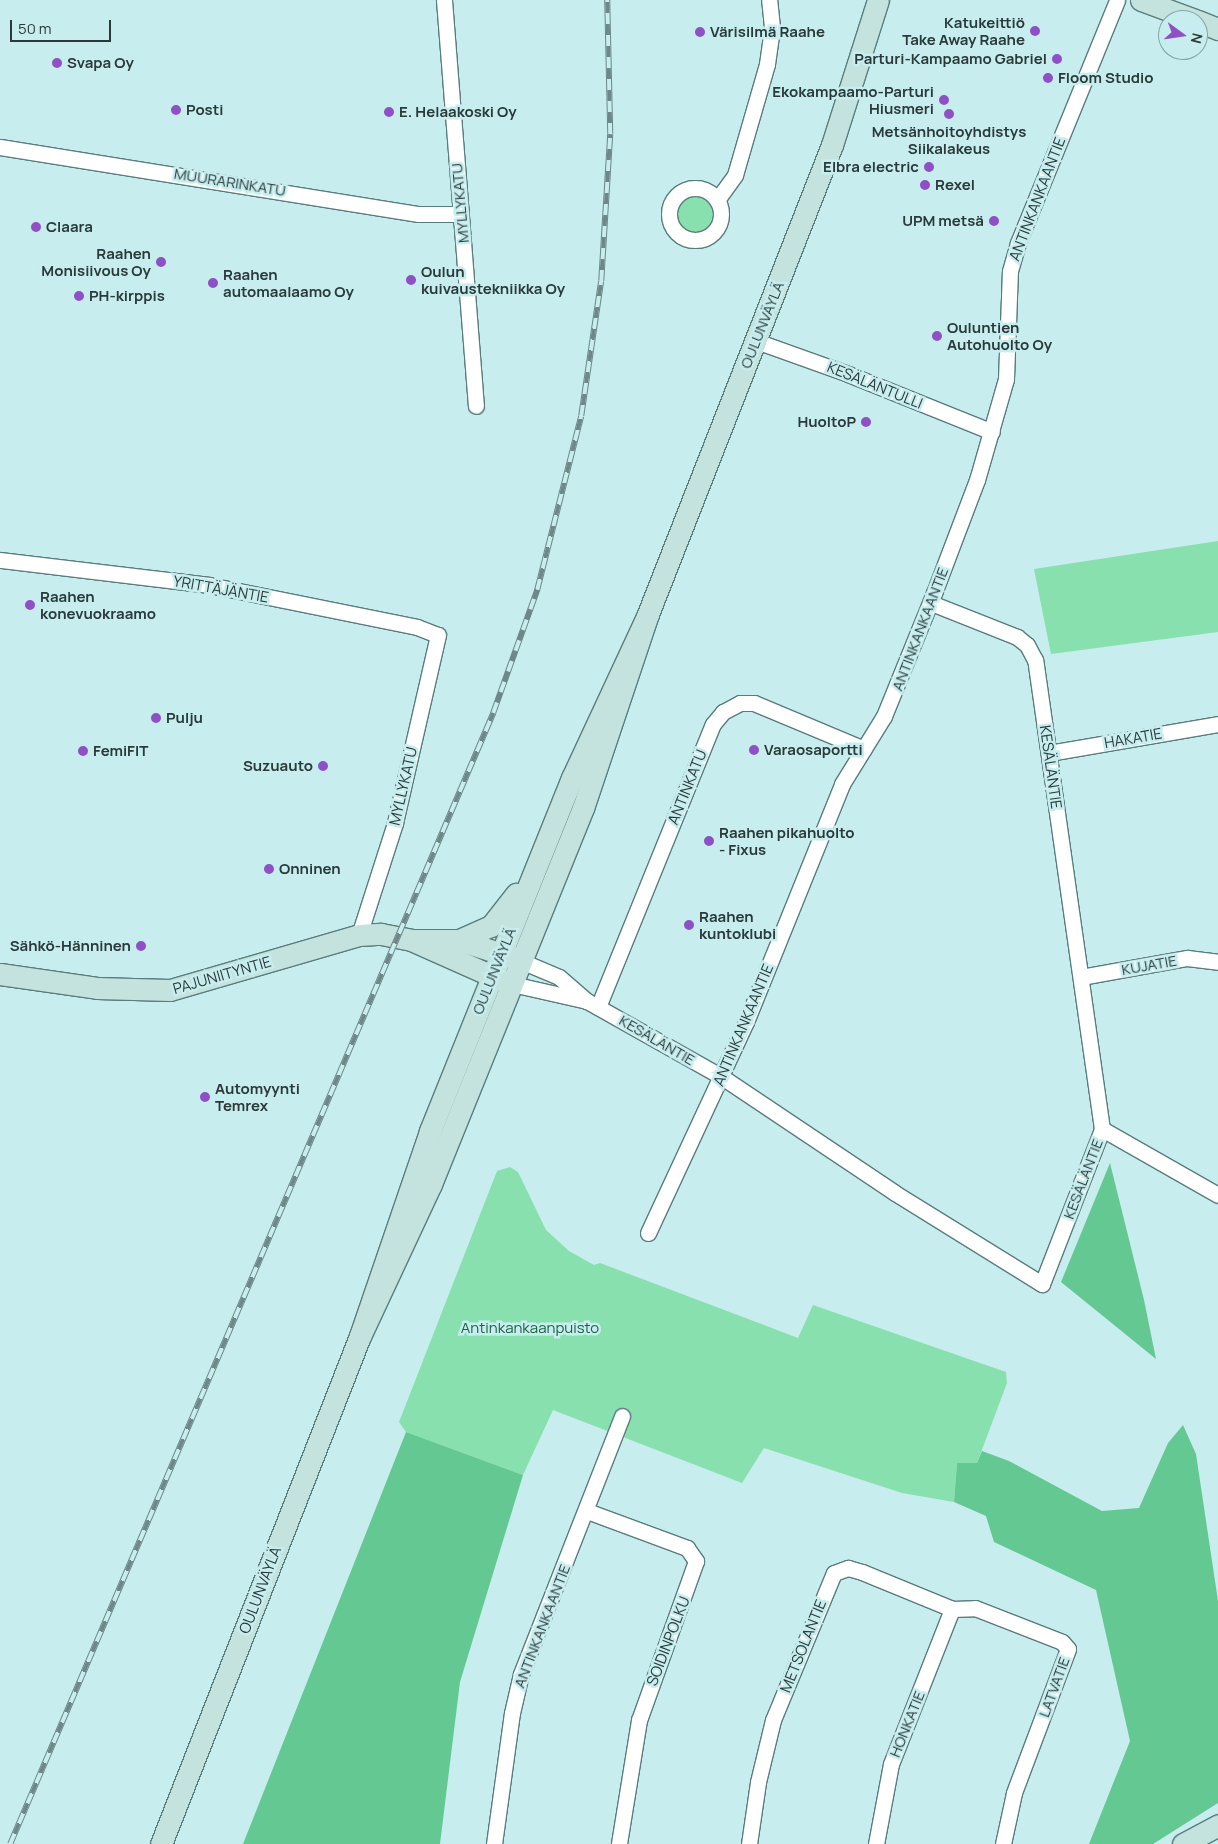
<!DOCTYPE html>
<html>
<head>
<meta charset="utf-8">
<style>
  body { margin:0 }
  #map { position:relative; width:1218px; height:1844px; overflow:hidden; background:#c7edef; font-family:Manrope,sans-serif }
  div>[style] { position:absolute }
  .green>* { inset:0; background:#88e0ae }
  .round { border-radius:50% }
  .forest>* { inset:0; background:#64c892 }
  .roads { filter:drop-shadow(1px 0 #597c7d) drop-shadow(-1px 0 #597c7d) drop-shadow(0 1px #597c7d) drop-shadow(0 -1px #597c7d) }
  .street>* { height:15px; margin:-7.5px; padding:0 7.5px; transform-origin:7.5px; border-radius:7.5px; background:#fff }
  .street>.ring { margin:-7.5px; padding:0; box-sizing:content-box; background:none; border:15px solid #fff; border-radius:50% }
  .secondary>* { height:21px; margin:-10.5px; padding:0 10.5px; transform-origin:10.5px; border-radius:10.5px; background:#c5e3de }
  .rail>* { height:5.5px; margin-top:-2.75px; transform-origin:0; background:repeating-linear-gradient(90deg,#c7edef 0 11px,#6e8788 0 22px); box-sizing:border-box; border-block:1px solid #6e8788 }
  .dots>* { width:14px; height:14px; translate:-50% -50%; box-sizing:border-box; border:2px solid #c7edef; border-radius:50% }
  span { translate:-50% -50%; white-space:nowrap; text-align:center; line-height:1.15; -webkit-text-stroke:5px #c7edef; paint-order:stroke }
  .poi-label { font-size:15px; color:#2a3939; font-weight:700 }
  .right { translate:-100% -50%; text-align:right }
  .left { translate:0 -50%; text-align:left }
  .street-label { font-size:15px; color:#2a3939 }
  .park-label { font-size:15px; color:#1b6541 }
  .north { position:absolute; left:1158px; top:10px; width:50px; height:50px; box-sizing:border-box; background:#c7edef; border:1px solid #88a5a6; border-radius:50%; rotate:104deg; font-size:14px; font-weight:700; line-height:20px; text-align:center; color:#2a3939 }
  .north::after { content:''; display:block; margin:auto; width:18px; height:22px; background:#8f50c5; clip-path:polygon(50% 0,100% 100%,50% 72%,0 100%) }
  .scale { position:absolute; left:10px; top:20px; width:101px; height:22px; box-sizing:border-box; border:2px solid #2a3939; border-top:0; padding-left:6px; font-size:15px; line-height:18px; white-space:nowrap; color:#2a3939; -webkit-text-stroke:4px #c7edef; paint-order:stroke }
</style>
</head>
<body>
<div id="map">
  <div class="green">
    <div class="round" style="left:675px;top:195px;width:38px;height:38px"></div>
    <div style="clip-path:polygon(1218px 541px,1218px 632px,1051px 654px,1034px 569px)"></div>
    <div style="clip-path:polygon(510px 1167px,518px 1172px,546px 1230px,569px 1251px,594px 1265px,600px 1263px,798px 1338px,813px 1305px,1006px 1372px,1007px 1383px,977px 1463px,957px 1463px,954px 1502px,902px 1493px,764px 1448px,742px 1483px,553px 1410px,523px 1475px,406px 1432px,399px 1422px,497px 1171px)"></div>
  </div>
  <div class="forest">
    <div style="clip-path:polygon(1110px 1163px,1144px 1300px,1156px 1359px,1061px 1282px)"></div>
    <div style="clip-path:polygon(1183px 1425px,1196px 1454px,1218px 1601px,1218px 1803px,1153px 1844px,1089px 1844px,1130px 1741px,1096px 1590px,994px 1542px,986px 1516px,954px 1502px,957px 1463px,977px 1463px,982px 1451px,1009px 1461px,1102px 1511px,1139px 1508px,1168px 1443px)"></div>
    <div style="clip-path:polygon(406px 1432px,523px 1475px,460px 1682px,440px 1844px,243px 1844px)"></div>
  </div>
  <div class="roads">
    <div class="street">
      <div style="left:444px;top:0;width:407px;rotate:85.5deg"></div>
      <div style="left:0;top:147px;width:424px;rotate:9.1deg"></div>
      <div style="left:419px;top:214px;width:42px"></div>
      <div class="ring" style="left:669px;top:188px;width:37px;height:37px"></div>
      <div style="left:717px;top:200px;width:31px;rotate:-54deg"></div>
      <div style="left:735px;top:175px;width:116px;rotate:-73.9deg"></div>
      <div style="left:767px;top:64px;width:37px;rotate:-82deg"></div>
      <div style="left:772px;top:27px;width:27px;rotate:-96deg"></div>
      <div style="left:756px;top:341px;width:98px;rotate:19.7deg"></div>
      <div style="left:848px;top:374px;width:155px;rotate:21.9deg"></div>
      <div style="left:0;top:560px;width:210px;rotate:6.8deg"></div>
      <div style="left:209px;top:585px;width:212px;rotate:11.4deg"></div>
      <div style="left:417px;top:627px;width:22px;rotate:21deg"></div>
      <div style="left:438px;top:635px;width:193px;rotate:102.9deg"></div>
      <div style="left:395px;top:823px;width:118px;rotate:107.8deg"></div>
      <div style="left:1049px;top:753px;width:171px;rotate:-9.7deg"></div>
      <div style="left:521px;top:961px;width:41px;rotate:22.8deg"></div>
      <div style="left:559px;top:977px;width:37px;rotate:41deg"></div>
      <div style="left:1081px;top:977px;width:108px;rotate:-10.2deg"></div>
      <div style="left:1187px;top:958px;width:31px;rotate:7deg"></div>
      <div style="left:512px;top:984px;width:77px;rotate:12.8deg"></div>
      <div style="left:587px;top:1001px;width:155px;rotate:29.4deg"></div>
      <div style="left:722px;top:1077px;width:208px;rotate:33.8deg"></div>
      <div style="left:895px;top:1193px;width:173px;rotate:31.8deg"></div>
      <div style="left:1042px;top:1284px;width:166px;rotate:-68.8deg"></div>
      <div style="left:1102px;top:1129px;width:474px;rotate:-98.1deg"></div>
      <div style="left:1035px;top:660px;width:17px;rotate:-118deg"></div>
      <div style="left:1027px;top:645px;width:13px;rotate:-141deg"></div>
      <div style="left:1017px;top:637px;width:92px;rotate:-158.4deg"></div>
      <div style="left:598px;top:1007px;width:305px;rotate:-67.9deg"></div>
      <div style="left:713px;top:724px;width:16px;rotate:-50deg"></div>
      <div style="left:723px;top:712px;width:19px;rotate:-28deg"></div>
      <div style="left:740px;top:703px;width:14px"></div>
      <div style="left:754px;top:703px;width:119px;rotate:22.7deg"></div>
      <div style="left:1102px;top:1129px;width:133px;rotate:29.6deg"></div>
      <div style="left:648px;top:1233px;width:233px;rotate:-65.1deg"></div>
      <div style="left:746px;top:1022px;width:257px;rotate:-68deg"></div>
      <div style="left:842px;top:784px;width:80px;rotate:-58.3deg"></div>
      <div style="left:884px;top:716px;width:133px;rotate:-67.9deg"></div>
      <div style="left:934px;top:593px;width:121px;rotate:-69.2deg"></div>
      <div style="left:977px;top:480px;width:105px;rotate:-74deg"></div>
      <div style="left:1006px;top:379px;width:108px;rotate:-87.9deg"></div>
      <div style="left:1010px;top:271px;width:29px;rotate:-74deg"></div>
      <div style="left:1018px;top:243px;width:262px;rotate:-67.8deg"></div>
      <div style="left:587px;top:1511px;width:107px;rotate:20.3deg"></div>
      <div style="left:687px;top:1548px;width:16px;rotate:55deg"></div>
      <div style="left:696px;top:1561px;width:169px;rotate:109.7deg"></div>
      <div style="left:639px;top:1720px;width:126px;rotate:99.2deg"></div>
      <div style="left:952px;top:1609px;width:23px;rotate:-2deg"></div>
      <div style="left:975px;top:1608px;width:93px;rotate:21.3deg"></div>
      <div style="left:1062px;top:1642px;width:9px;rotate:49deg"></div>
      <div style="left:1068px;top:1649px;width:154px;rotate:110.6deg"></div>
      <div style="left:1014px;top:1793px;width:52px;rotate:102.2deg"></div>
      <div style="left:494px;top:1844px;width:132px;rotate:-82.2deg"></div>
      <div style="left:512px;top:1713px;width:40px;rotate:-77deg"></div>
      <div style="left:521px;top:1674px;width:277px;rotate:-68.6deg"></div>
      <div style="left:749px;top:1844px;width:63px;rotate:-81.7deg"></div>
      <div style="left:758px;top:1782px;width:64px;rotate:-76.4deg"></div>
      <div style="left:773px;top:1720px;width:159px;rotate:-67.5deg"></div>
      <div style="left:834px;top:1573px;width:15px;rotate:-20deg"></div>
      <div style="left:848px;top:1568px;width:15px;rotate:16deg"></div>
      <div style="left:862px;top:1572px;width:97px;rotate:22.3deg"></div>
      <div style="left:876px;top:1844px;width:81px;rotate:-79.4deg"></div>
      <div style="left:891px;top:1764px;width:167px;rotate:-68.5deg"></div>
    </div>
    <div class="secondary">
      <div style="left:1141px;top:0;width:58px;rotate:20.3deg"></div>
      <div style="left:1198px;top:21px;width:22px;rotate:22deg"></div>
      <div style="left:648px;top:614px;width:504px;rotate:-68.58deg"></div>
      <div style="left:832px;top:145px;width:152px;rotate:-72.4deg"></div>
      <div style="left:413px;top:940px;width:46px"></div>
      <div style="left:459px;top:940px;width:58px;rotate:18.1deg"></div>
      <div style="left:459px;top:940px;width:35px;rotate:-24deg"></div>
      <div style="left:491px;top:926px;width:41px;rotate:-52deg"></div>
      <div style="left:0;top:974px;width:98px;rotate:8.2deg"></div>
      <div style="left:97px;top:988px;width:73px;rotate:1.6deg"></div>
      <div style="left:170px;top:990px;width:197px;rotate:-16.2deg"></div>
      <div style="left:359px;top:935px;width:22px;rotate:-3deg"></div>
      <div style="left:381px;top:934px;width:31px;rotate:11deg"></div>
      <div style="left:411px;top:940px;width:104px;rotate:23.9deg"></div>
      <div style="left:161px;top:1844px;width:546px;rotate:-68.61deg"></div>
      <div style="left:360px;top:1336px;width:217px;rotate:-71.1deg"></div>
      <div style="left:430px;top:1131px;width:380px;rotate:-68.1deg"></div>
      <div style="left:572px;top:778px;width:181px;rotate:-65.1deg"></div>
      <div style="left:648px;top:614px;width:205px;rotate:108.5deg"></div>
      <div style="left:583px;top:808px;width:406px;rotate:112deg"></div>
      <div style="left:431px;top:1184px;width:168px;rotate:115deg"></div>
      <div style="left:1183px;top:1844px;width:40px;rotate:-28deg"></div>
    </div>
  </div>
  <div class="rail">
    <div style="left:10px;top:1844px;width:1230px;rotate:-66.87deg"></div>
    <div style="left:493px;top:713px;width:131px;rotate:-70.3deg"></div>
    <div style="left:537px;top:590px;width:179px;rotate:-75.8deg"></div>
    <div style="left:581px;top:416px;width:136px;rotate:-81.6deg"></div>
    <div style="left:601px;top:281px;width:147px;rotate:-86.5deg"></div>
    <div style="left:610px;top:134px;width:134px;rotate:-91.3deg"></div>
  </div>
  <div class="dots">
    <div style="left:1035px;top:31px;background:#8f50c5"></div>
    <div style="left:700px;top:32px;background:#8f50c5"></div>
    <div style="left:1057px;top:59px;background:#8f50c5"></div>
    <div style="left:57px;top:63px;background:#8f50c5"></div>
    <div style="left:1048px;top:78px;background:#8f50c5"></div>
    <div style="left:944px;top:100px;background:#8f50c5"></div>
    <div style="left:176px;top:110px;background:#8f50c5"></div>
    <div style="left:389px;top:112px;background:#8f50c5"></div>
    <div style="left:949px;top:114px;background:#8f50c5"></div>
    <div style="left:929px;top:167px;background:#8f50c5"></div>
    <div style="left:925px;top:185px;background:#8f50c5"></div>
    <div style="left:994px;top:221px;background:#8f50c5"></div>
    <div style="left:36px;top:227px;background:#8f50c5"></div>
    <div style="left:161px;top:262px;background:#8f50c5"></div>
    <div style="left:411px;top:280px;background:#8f50c5"></div>
    <div style="left:213px;top:283px;background:#8f50c5"></div>
    <div style="left:79px;top:296px;background:#8f50c5"></div>
    <div style="left:937px;top:336px;background:#8f50c5"></div>
    <div style="left:866px;top:422px;background:#8f50c5"></div>
    <div style="left:30px;top:605px;background:#8f50c5"></div>
    <div style="left:156px;top:718px;background:#8f50c5"></div>
    <div style="left:754px;top:750px;background:#8f50c5"></div>
    <div style="left:83px;top:751px;background:#8f50c5"></div>
    <div style="left:323px;top:766px;background:#8f50c5"></div>
    <div style="left:709px;top:841px;background:#8f50c5"></div>
    <div style="left:269px;top:869px;background:#8f50c5"></div>
    <div style="left:689px;top:925px;background:#8f50c5"></div>
    <div style="left:141px;top:946px;background:#8f50c5"></div>
    <div style="left:205px;top:1097px;background:#8f50c5"></div>
  </div>
  <div class="poi-label">
    <span class="right" style="left:1025px;top:31px">Katukeittiö<br>Take Away Raahe</span>
    <span class="left" style="left:710px;top:32px">Värisilmä Raahe</span>
    <span class="right" style="left:1047px;top:59px">Parturi-Kampaamo Gabriel</span>
    <span class="left" style="left:67px;top:63px">Svapa Oy</span>
    <span class="left" style="left:1058px;top:78px">Floom Studio</span>
    <span class="right" style="left:934px;top:100px">Ekokampaamo-Parturi<br>Hiusmeri</span>
    <span class="left" style="left:186px;top:110px">Posti</span>
    <span class="left" style="left:399px;top:112px">E. Helaakoski Oy</span>
    <span style="left:949px;top:140px">Metsänhoitoyhdistys<br>Siikalakeus</span>
    <span class="right" style="left:919px;top:167px">Elbra electric</span>
    <span class="left" style="left:935px;top:185px">Rexel</span>
    <span class="right" style="left:984px;top:221px">UPM metsä</span>
    <span class="left" style="left:46px;top:227px">Claara</span>
    <span class="right" style="left:151px;top:262px">Raahen<br>Monisiivous Oy</span>
    <span class="left" style="left:421px;top:280px">Oulun<br>kuivaustekniikka Oy</span>
    <span class="left" style="left:223px;top:283px">Raahen<br>automaalaamo Oy</span>
    <span class="left" style="left:89px;top:296px">PH-kirppis</span>
    <span class="left" style="left:947px;top:336px">Ouluntien<br>Autohuolto Oy</span>
    <span class="right" style="left:856px;top:422px">HuoltoP</span>
    <span class="left" style="left:40px;top:605px">Raahen<br>konevuokraamo</span>
    <span class="left" style="left:166px;top:718px">Pulju</span>
    <span class="left" style="left:764px;top:750px">Varaosaportti</span>
    <span class="left" style="left:93px;top:751px">FemiFIT</span>
    <span class="right" style="left:313px;top:766px">Suzuauto</span>
    <span class="left" style="left:719px;top:841px">Raahen pikahuolto<br>- Fixus</span>
    <span class="left" style="left:279px;top:869px">Onninen</span>
    <span class="left" style="left:699px;top:925px">Raahen<br>kuntoklubi</span>
    <span class="right" style="left:131px;top:946px">Sähkö-Hänninen</span>
    <span class="left" style="left:215px;top:1097px">Automyynti<br>Temrex</span>
  </div>
  <div class="street-label">
    <span style="left:230px;top:182px;rotate:9deg">MUURARINKATU</span>
    <span style="left:1037px;top:199px;rotate:-69deg">ANTINKANKAANTIE</span>
    <span style="left:460px;top:203px;rotate:-95deg">MYLLYKATU</span>
    <span style="left:762px;top:325px;rotate:-68deg">OULUNVÄYLÄ</span>
    <span style="left:875px;top:385px;rotate:22deg">KESÄLÄNTULLI</span>
    <span style="left:221px;top:589px;rotate:10deg">YRITTÄJÄNTIE</span>
    <span style="left:920px;top:629px;rotate:-69deg">ANTINKANKAANTIE</span>
    <span style="left:1133px;top:738px;rotate:-10deg">HAKATIE</span>
    <span style="left:1051px;top:767px;rotate:82deg">KESÄLÄNTIE</span>
    <span style="left:403px;top:786px;rotate:-77deg">MYLLYKATU</span>
    <span style="left:687px;top:787px;rotate:-68deg">ANTINKATU</span>
    <span style="left:1149px;top:965px;rotate:-10deg">KUJATIE</span>
    <span style="left:494px;top:971px;rotate:-68deg">OULUNVÄYLÄ</span>
    <span style="left:222px;top:975px;rotate:-16deg">PAJUNIITYNTIE</span>
    <span style="left:743px;top:1025px;rotate:-67deg">ANTINKANKAANTIE</span>
    <span style="left:657px;top:1040px;rotate:30deg">KESÄLÄNTIE</span>
    <span style="left:1083px;top:1179px;rotate:-69deg">KESÄLÄNTIE</span>
    <span style="left:260px;top:1590px;rotate:-69deg">OULUNVÄYLÄ</span>
    <span style="left:542px;top:1626px;rotate:-69deg">ANTINKANKAANTIE</span>
    <span style="left:668px;top:1641px;rotate:-69deg">SOIDINPOLKU</span>
    <span style="left:803px;top:1646px;rotate:-68deg">METSOLANTIE</span>
    <span style="left:1054px;top:1687px;rotate:-70deg">LATVATIE</span>
    <span style="left:907px;top:1724px;rotate:-68deg">HONKATIE</span>
  </div>
  <div class="park-label">
    <span style="left:530px;top:1328px">Antinkankaanpuisto</span>
  </div>
  <div class="north">N</div>
  <div class="scale">50 m</div>
</div>
</body>
</html>
